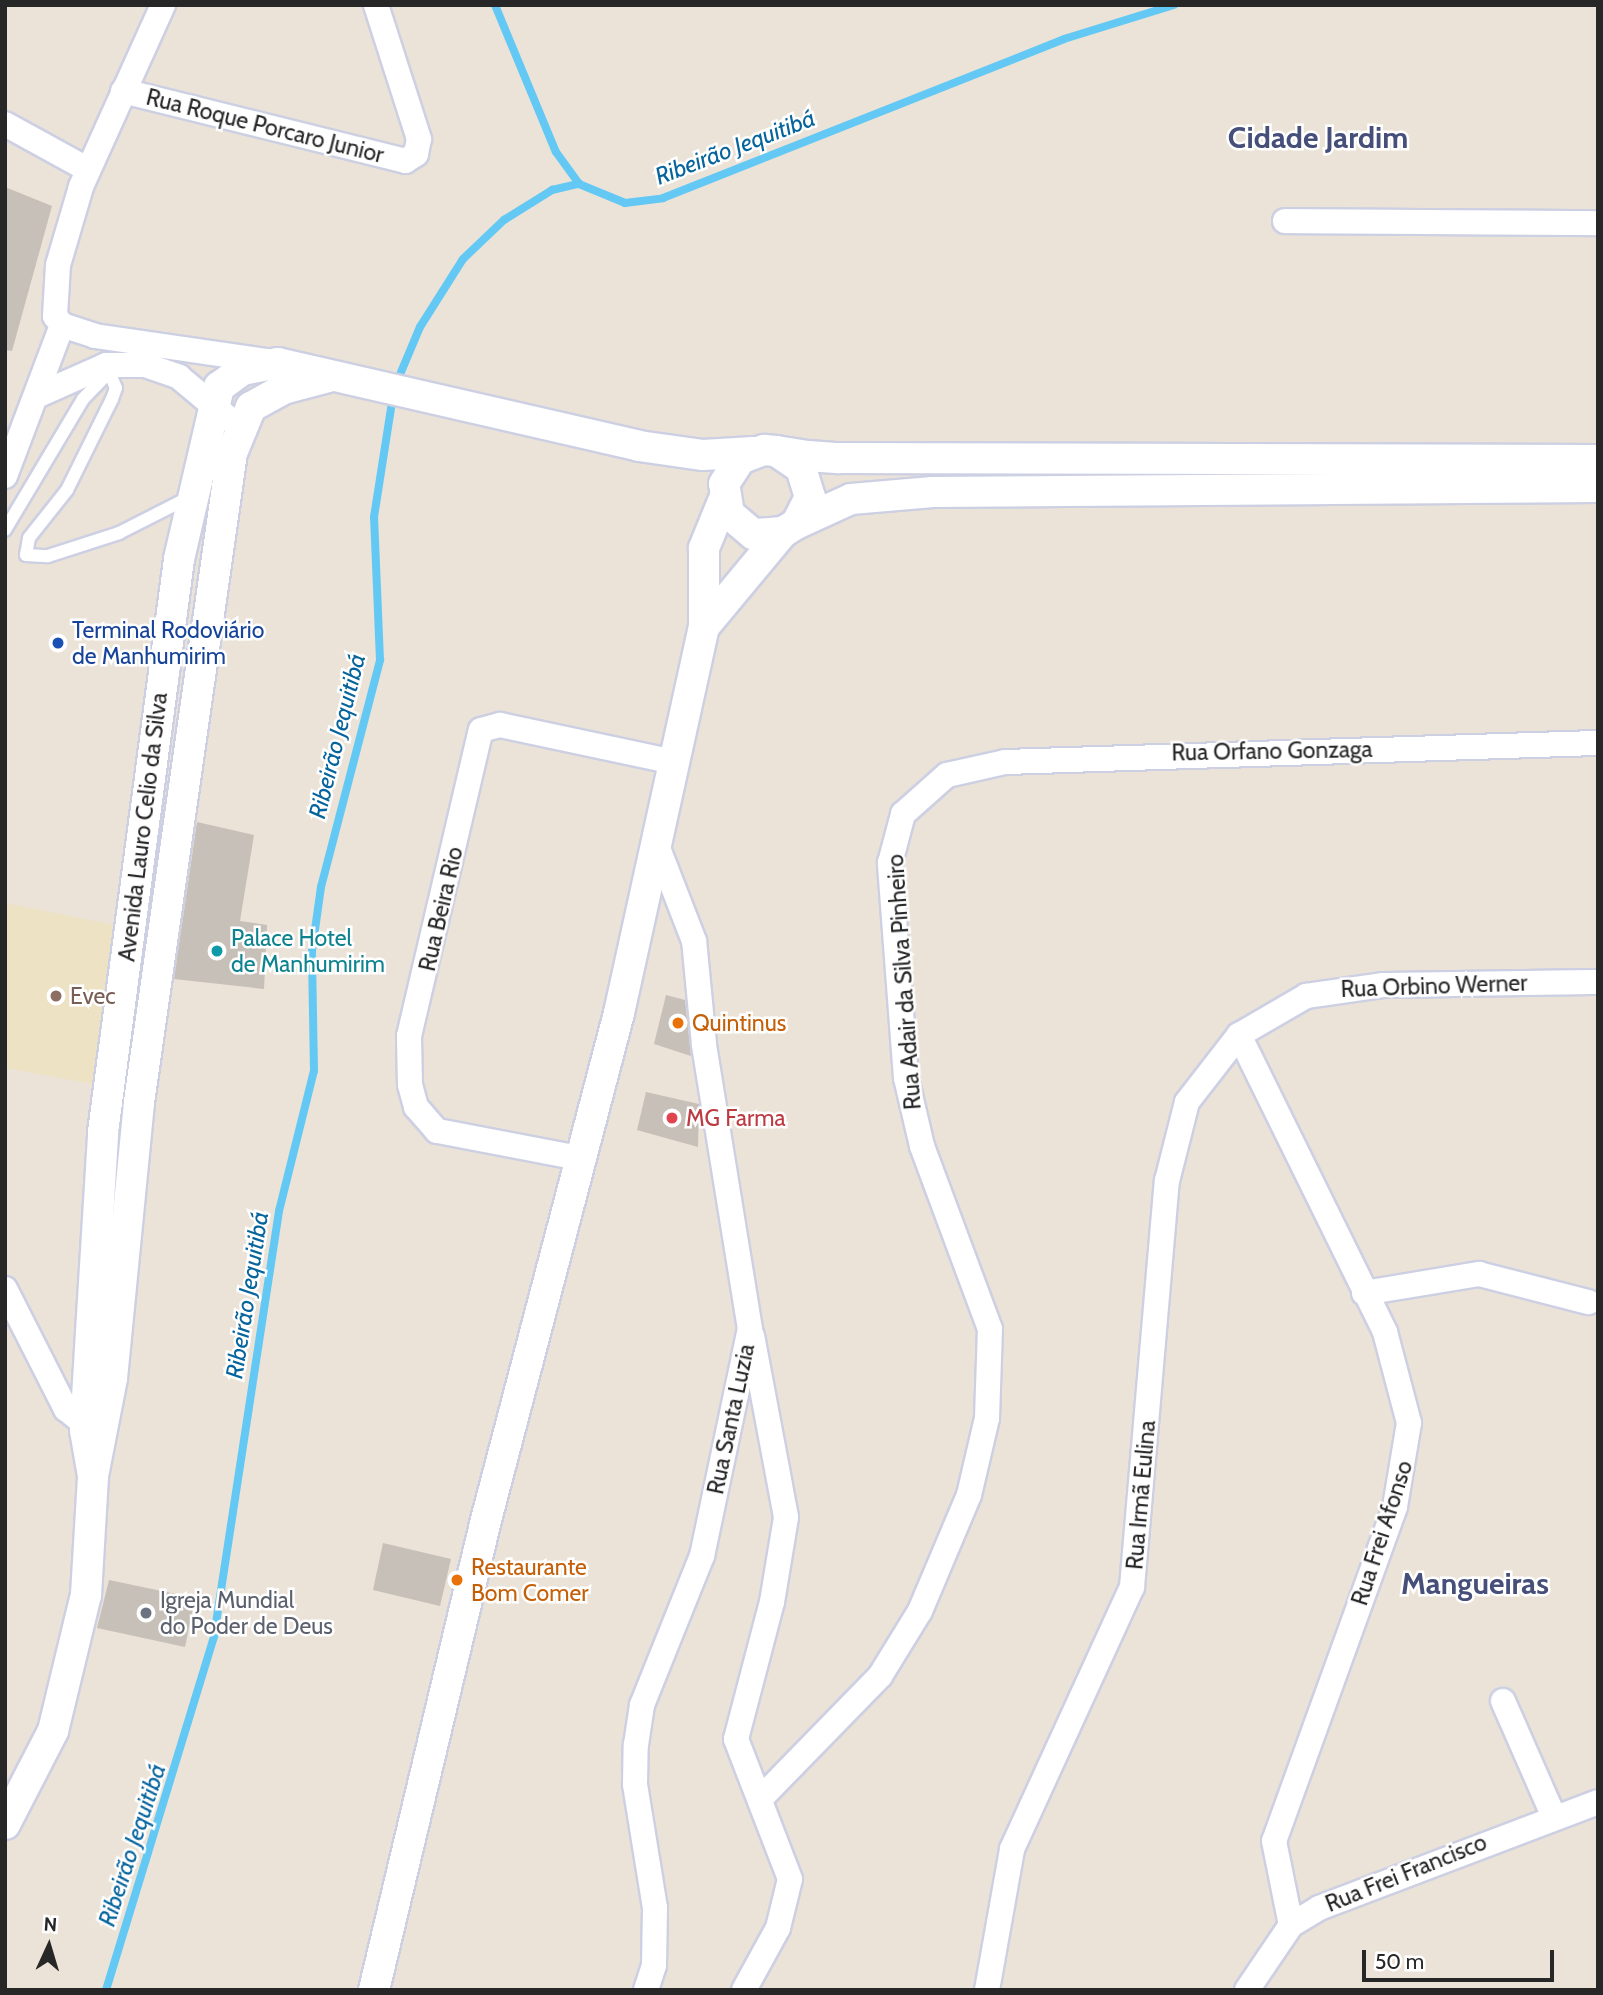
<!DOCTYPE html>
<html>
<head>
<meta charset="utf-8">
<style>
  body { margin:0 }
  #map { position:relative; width:1603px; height:1995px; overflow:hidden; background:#ebe3d8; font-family:Cabin,sans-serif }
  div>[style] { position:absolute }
  .education>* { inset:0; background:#eee2c5 }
  .stream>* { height:8px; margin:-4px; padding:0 4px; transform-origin:4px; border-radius:4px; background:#63c9f4 }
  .building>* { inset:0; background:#c6c0b8 }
  .roads { filter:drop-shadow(2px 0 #cdd0e2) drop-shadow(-2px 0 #cdd0e2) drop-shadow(0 2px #cdd0e2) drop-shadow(0 -2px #cdd0e2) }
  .service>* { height:12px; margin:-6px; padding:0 6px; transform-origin:6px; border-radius:6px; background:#fff }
  .minor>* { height:24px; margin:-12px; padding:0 12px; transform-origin:12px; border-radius:12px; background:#fff }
  .tertiary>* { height:30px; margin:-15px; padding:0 15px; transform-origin:15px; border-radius:15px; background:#fff }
  .dots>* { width:19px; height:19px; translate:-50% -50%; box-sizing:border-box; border:4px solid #fff; border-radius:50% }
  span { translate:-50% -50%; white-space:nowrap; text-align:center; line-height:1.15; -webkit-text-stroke:5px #fff; paint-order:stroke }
  .street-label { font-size:23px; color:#272727 }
  .transit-label { font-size:23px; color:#164399 }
  .left { translate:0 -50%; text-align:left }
  .culture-label { font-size:23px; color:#0d838f }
  .education-label { font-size:23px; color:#785e54 }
  .food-label { font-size:23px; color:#c56008 }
  .health-label { font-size:23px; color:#be3a42 }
  .worship-label { font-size:23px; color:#5b616d }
  .water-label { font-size:24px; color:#06649d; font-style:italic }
  .district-label { font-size:30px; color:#464e7a; font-weight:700 }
  .frame { position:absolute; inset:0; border:7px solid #272727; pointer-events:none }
  .north { position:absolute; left:14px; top:1911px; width:70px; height:70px; -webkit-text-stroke:5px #fff; paint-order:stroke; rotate:4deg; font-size:19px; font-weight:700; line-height:28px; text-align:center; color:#272727 }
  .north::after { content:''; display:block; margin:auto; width:24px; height:32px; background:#272727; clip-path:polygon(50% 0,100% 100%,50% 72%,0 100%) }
  .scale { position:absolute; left:1362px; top:1950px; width:192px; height:32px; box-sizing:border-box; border:4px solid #272727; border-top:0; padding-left:9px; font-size:21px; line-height:24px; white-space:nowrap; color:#272727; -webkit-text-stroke:5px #fff; paint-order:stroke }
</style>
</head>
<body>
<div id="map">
  <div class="education">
    <div style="clip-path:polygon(5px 903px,115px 925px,98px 1085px,5px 1068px)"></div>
  </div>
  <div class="stream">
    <div style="left:495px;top:5px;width:159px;rotate:67.5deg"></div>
    <div style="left:556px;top:152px;width:39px;rotate:54deg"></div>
    <div style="left:396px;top:384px;width:62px;rotate:-67.2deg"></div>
    <div style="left:420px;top:327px;width:80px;rotate:-57.7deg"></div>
    <div style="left:463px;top:259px;width:57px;rotate:-43.6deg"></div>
    <div style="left:504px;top:220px;width:57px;rotate:-32deg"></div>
    <div style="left:552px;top:190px;width:28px;rotate:-13deg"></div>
    <div style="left:579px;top:184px;width:50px;rotate:22.4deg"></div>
    <div style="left:625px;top:203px;width:38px;rotate:-7deg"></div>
    <div style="left:663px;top:198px;width:431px;rotate:-21.6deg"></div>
    <div style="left:1064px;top:39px;width:115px;rotate:-17.2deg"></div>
    <div style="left:106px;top:1990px;width:370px;rotate:-73deg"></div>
    <div style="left:214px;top:1636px;width:430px;rotate:-81.3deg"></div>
    <div style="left:279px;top:1211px;width:144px;rotate:-76deg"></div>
    <div style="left:314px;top:1071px;width:120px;rotate:-91deg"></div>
    <div style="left:312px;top:951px;width:65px;rotate:-82deg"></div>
    <div style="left:321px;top:887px;width:235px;rotate:-75.4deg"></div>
    <div style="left:380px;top:660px;width:143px;rotate:-92.4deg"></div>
    <div style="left:374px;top:517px;width:122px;rotate:-81.1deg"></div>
  </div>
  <div class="building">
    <div style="clip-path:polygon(5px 187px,52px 206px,12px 351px,5px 350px)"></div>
    <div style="clip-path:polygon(197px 822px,254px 835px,240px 921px,267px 925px,264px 989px,174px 979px)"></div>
    <div style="clip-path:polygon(666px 995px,685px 1000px,691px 1056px,654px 1044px)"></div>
    <div style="clip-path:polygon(646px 1092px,699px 1104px,698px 1147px,637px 1130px)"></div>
    <div style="clip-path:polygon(383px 1543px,451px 1559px,440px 1606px,373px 1590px)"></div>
    <div style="clip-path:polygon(109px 1580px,195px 1598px,185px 1647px,97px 1628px)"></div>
  </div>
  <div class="roads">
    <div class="service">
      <div style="left:110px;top:374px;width:15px;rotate:67deg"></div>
      <div style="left:116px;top:388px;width:12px;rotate:110deg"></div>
      <div style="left:112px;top:399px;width:102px;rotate:116.3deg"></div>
      <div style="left:67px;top:490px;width:61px;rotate:128.4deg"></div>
      <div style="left:29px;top:538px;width:17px;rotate:100deg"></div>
      <div style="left:26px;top:555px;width:22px;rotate:3deg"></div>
      <div style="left:48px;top:556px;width:75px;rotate:-17.9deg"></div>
      <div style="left:119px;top:533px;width:82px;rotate:-26.9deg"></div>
      <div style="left:5px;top:530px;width:152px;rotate:-59.2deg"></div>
      <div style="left:83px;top:399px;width:32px;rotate:-46deg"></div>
    </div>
    <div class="minor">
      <div style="left:163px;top:5px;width:200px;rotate:114.3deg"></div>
      <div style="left:81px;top:187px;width:81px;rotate:106.4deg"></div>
      <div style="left:58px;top:265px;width:51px;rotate:93.4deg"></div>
      <div style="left:55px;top:316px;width:11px;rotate:52deg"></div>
      <div style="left:62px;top:325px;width:35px;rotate:18deg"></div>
      <div style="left:95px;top:336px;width:174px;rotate:8.3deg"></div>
      <div style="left:123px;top:91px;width:291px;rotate:13.9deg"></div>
      <div style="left:405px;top:161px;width:13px;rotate:-32deg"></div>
      <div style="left:416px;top:154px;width:15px;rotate:-79deg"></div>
      <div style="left:419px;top:139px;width:141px;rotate:-107.8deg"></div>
      <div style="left:5px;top:124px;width:94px;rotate:28.8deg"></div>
      <div style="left:1285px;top:221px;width:313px;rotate:0.4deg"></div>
      <div style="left:41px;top:394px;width:71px;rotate:-24deg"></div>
      <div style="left:106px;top:365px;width:39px"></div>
      <div style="left:145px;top:365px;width:36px;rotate:19deg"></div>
      <div style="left:179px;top:377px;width:78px;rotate:39.8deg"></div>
      <div style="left:5px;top:476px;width:161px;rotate:-69.3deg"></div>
      <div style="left:1239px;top:1035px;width:331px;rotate:63.8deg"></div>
      <div style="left:1385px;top:1332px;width:94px;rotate:75.2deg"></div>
      <div style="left:1409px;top:1423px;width:85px;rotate:99.5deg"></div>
      <div style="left:1395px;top:1507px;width:355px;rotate:109.9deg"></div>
      <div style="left:1274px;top:1841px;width:86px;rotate:78.6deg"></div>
      <div style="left:579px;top:1158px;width:145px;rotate:-169.2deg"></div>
      <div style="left:437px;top:1131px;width:32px;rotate:-131deg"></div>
      <div style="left:416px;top:1107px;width:23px;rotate:-105deg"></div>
      <div style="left:410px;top:1085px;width:49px;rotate:-91.2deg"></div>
      <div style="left:409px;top:1036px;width:314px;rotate:-76.8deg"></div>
      <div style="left:481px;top:730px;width:20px;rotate:-15deg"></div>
      <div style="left:500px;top:725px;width:178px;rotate:12deg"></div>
      <div style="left:5px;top:1289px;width:135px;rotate:63.1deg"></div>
      <div style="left:66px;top:1409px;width:38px;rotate:39deg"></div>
      <div style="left:1364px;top:1293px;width:117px;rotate:-9.4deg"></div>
      <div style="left:1479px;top:1274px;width:113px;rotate:14.4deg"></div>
      <div style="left:1503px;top:1701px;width:124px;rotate:66.3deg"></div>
      <div style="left:762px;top:1797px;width:169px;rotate:-45.7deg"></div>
      <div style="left:880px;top:1676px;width:76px;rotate:-58.4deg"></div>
      <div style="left:920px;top:1611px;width:126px;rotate:-67.1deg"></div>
      <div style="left:969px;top:1495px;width:79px;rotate:-76.8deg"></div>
      <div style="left:987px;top:1418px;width:89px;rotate:-88.1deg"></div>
      <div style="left:990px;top:1329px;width:195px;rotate:-110.4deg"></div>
      <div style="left:922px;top:1146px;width:70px;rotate:-103.2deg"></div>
      <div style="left:906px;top:1078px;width:216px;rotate:-94.3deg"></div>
      <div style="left:890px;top:863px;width:51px;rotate:-75.1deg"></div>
      <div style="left:903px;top:814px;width:59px;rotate:-41.6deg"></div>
      <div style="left:947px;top:775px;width:59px;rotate:-12.6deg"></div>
      <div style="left:1005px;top:762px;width:593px;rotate:-1.84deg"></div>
      <div style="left:646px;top:1990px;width:26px;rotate:-72deg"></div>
      <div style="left:654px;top:1965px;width:57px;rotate:-89deg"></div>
      <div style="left:655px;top:1908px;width:126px;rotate:-99.2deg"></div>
      <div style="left:635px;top:1784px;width:39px;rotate:-89deg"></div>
      <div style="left:636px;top:1745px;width:40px;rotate:-81.5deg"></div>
      <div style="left:642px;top:1705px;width:161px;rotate:-68.1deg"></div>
      <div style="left:702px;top:1556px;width:232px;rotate:-78.1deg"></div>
      <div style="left:750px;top:1329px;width:289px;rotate:-99.2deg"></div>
      <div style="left:704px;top:1044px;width:103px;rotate:-95.5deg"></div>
      <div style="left:694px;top:941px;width:105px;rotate:-111.2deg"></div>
      <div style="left:744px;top:1990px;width:71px;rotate:-61.3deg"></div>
      <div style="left:778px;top:1928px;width:50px;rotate:-76.2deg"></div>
      <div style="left:790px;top:1879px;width:150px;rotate:-111.1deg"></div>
      <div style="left:736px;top:1739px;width:142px;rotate:-75.3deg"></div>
      <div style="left:772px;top:1602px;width:86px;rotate:-80.6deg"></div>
      <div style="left:786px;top:1517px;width:184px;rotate:-100.6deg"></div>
      <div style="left:987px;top:1990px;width:143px;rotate:-79.9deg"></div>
      <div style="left:1012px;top:1849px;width:288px;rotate:-65.4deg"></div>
      <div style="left:1132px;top:1587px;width:408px;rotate:-85.1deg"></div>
      <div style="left:1167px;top:1181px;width:81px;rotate:-75.8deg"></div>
      <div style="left:1187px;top:1102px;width:85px;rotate:-52.2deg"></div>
      <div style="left:1239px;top:1035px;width:78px;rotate:-30.2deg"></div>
      <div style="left:1306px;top:996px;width:77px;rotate:-8.2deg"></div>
      <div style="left:1382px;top:985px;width:216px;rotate:-0.8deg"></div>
      <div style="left:1247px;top:1990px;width:78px;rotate:-55.9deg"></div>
      <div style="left:1291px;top:1925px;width:33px;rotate:-31deg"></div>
      <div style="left:1319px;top:1908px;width:298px;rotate:-20.8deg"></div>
    </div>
    <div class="tertiary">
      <div style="left:776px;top:451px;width:30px;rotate:34deg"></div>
      <div style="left:801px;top:468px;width:30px;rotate:73deg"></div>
      <div style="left:810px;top:497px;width:30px;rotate:117deg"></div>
      <div style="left:796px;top:524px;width:15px;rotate:148deg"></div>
      <div style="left:783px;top:532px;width:30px;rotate:176deg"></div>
      <div style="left:753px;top:534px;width:31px;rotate:-140deg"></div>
      <div style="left:729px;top:514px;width:30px;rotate:-99deg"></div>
      <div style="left:724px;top:484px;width:30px;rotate:-57deg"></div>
      <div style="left:740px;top:459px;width:26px;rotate:-21deg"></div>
      <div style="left:764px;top:450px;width:12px;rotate:5deg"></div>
      <div style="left:776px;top:451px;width:32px;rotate:9deg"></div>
      <div style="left:808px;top:456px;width:31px;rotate:4deg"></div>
      <div style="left:839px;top:458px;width:759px;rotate:0.15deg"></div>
      <div style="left:796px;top:524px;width:60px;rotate:-24.4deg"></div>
      <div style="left:851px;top:499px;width:82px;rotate:-4.9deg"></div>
      <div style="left:933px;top:492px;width:665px;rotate:-0.43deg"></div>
      <div style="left:704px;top:627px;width:124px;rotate:-50.3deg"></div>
      <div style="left:93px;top:1476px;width:47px;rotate:-99.9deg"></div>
      <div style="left:85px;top:1430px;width:299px;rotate:-86.5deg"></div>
      <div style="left:103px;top:1132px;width:578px;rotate:-82.44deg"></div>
      <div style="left:179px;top:559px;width:177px;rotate:-76.9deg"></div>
      <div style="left:219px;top:387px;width:29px;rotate:-36deg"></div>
      <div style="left:242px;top:370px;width:37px;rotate:-11deg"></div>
      <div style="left:278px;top:363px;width:370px;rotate:12.9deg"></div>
      <div style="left:639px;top:446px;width:65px;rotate:8deg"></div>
      <div style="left:703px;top:455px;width:50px;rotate:-3.4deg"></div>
      <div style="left:5px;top:1824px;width:105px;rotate:-62.7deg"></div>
      <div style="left:53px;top:1731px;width:140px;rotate:-76.4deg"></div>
      <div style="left:86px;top:1595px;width:119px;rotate:-86.6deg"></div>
      <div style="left:93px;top:1476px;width:100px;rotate:-79deg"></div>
      <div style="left:112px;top:1378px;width:277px;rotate:-84.4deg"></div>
      <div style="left:139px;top:1102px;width:656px;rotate:-81.85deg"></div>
      <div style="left:232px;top:453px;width:50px;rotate:-67.6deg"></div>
      <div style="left:251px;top:407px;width:37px;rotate:-29deg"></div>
      <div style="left:283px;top:389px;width:47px;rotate:-14.9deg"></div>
      <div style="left:374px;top:1990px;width:483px;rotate:-76.6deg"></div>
      <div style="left:486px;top:1520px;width:524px;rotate:-75.3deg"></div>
      <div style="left:619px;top:1013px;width:395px;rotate:-77.6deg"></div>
      <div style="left:704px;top:627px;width:79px;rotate:-90deg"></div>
      <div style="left:704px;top:548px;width:53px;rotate:-67.8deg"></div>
    </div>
  </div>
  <div class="dots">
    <div style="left:58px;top:643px;background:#1a4fb4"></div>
    <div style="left:217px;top:951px;background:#0f9aa8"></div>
    <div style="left:56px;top:996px;background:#8d6e63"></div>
    <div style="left:678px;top:1023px;background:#e8710a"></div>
    <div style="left:672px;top:1118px;background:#e0444e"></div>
    <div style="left:457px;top:1580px;background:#e8710a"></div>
    <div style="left:146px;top:1613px;background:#6b7280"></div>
  </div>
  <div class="street-label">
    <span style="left:265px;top:126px;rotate:14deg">Rua Roque Porcaro Junior</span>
    <span style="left:1272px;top:751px;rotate:-1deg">Rua Orfano Gonzaga</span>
    <span style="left:143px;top:827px;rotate:-83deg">Avenida Lauro Celio da Silva</span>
    <span style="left:441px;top:909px;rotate:-77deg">Rua Beira Rio</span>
    <span style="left:904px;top:982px;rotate:-94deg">Rua Adair da Silva Pinheiro</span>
    <span style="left:1434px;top:986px;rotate:-2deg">Rua Orbino Werner</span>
    <span style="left:731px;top:1419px;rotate:-78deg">Rua Santa Luzia</span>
    <span style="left:1141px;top:1495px;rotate:-85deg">Rua Irmã Eulina</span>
    <span style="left:1382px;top:1533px;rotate:-72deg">Rua Frei Afonso</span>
    <span style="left:1406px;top:1873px;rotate:-22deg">Rua Frei Francisco</span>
  </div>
  <div class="transit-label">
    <span class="left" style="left:72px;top:643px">Terminal Rodoviário<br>de Manhumirim</span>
  </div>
  <div class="culture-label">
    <span class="left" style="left:231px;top:951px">Palace Hotel<br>de Manhumirim</span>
  </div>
  <div class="education-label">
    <span class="left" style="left:70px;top:996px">Evec</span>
  </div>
  <div class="food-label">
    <span class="left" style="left:692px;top:1023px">Quintinus</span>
    <span class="left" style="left:471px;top:1580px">Restaurante<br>Bom Comer</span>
  </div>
  <div class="health-label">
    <span class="left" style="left:686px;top:1118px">MG Farma</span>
  </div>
  <div class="worship-label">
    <span class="left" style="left:160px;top:1613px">Igreja Mundial<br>do Poder de Deus</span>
  </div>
  <div class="water-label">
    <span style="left:735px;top:147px;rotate:-21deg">Ribeirão Jequitibá</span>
    <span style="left:337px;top:736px;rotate:-76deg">Ribeirão Jequitibá</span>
    <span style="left:247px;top:1295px;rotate:-81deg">Ribeirão Jequitibá</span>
    <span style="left:132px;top:1845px;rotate:-72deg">Ribeirão Jequitibá</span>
  </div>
  <div class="district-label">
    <span style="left:1318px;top:138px">Cidade Jardim</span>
    <span style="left:1475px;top:1584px">Mangueiras</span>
  </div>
  <div class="frame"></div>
  <div class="north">N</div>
  <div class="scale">50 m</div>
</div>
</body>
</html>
